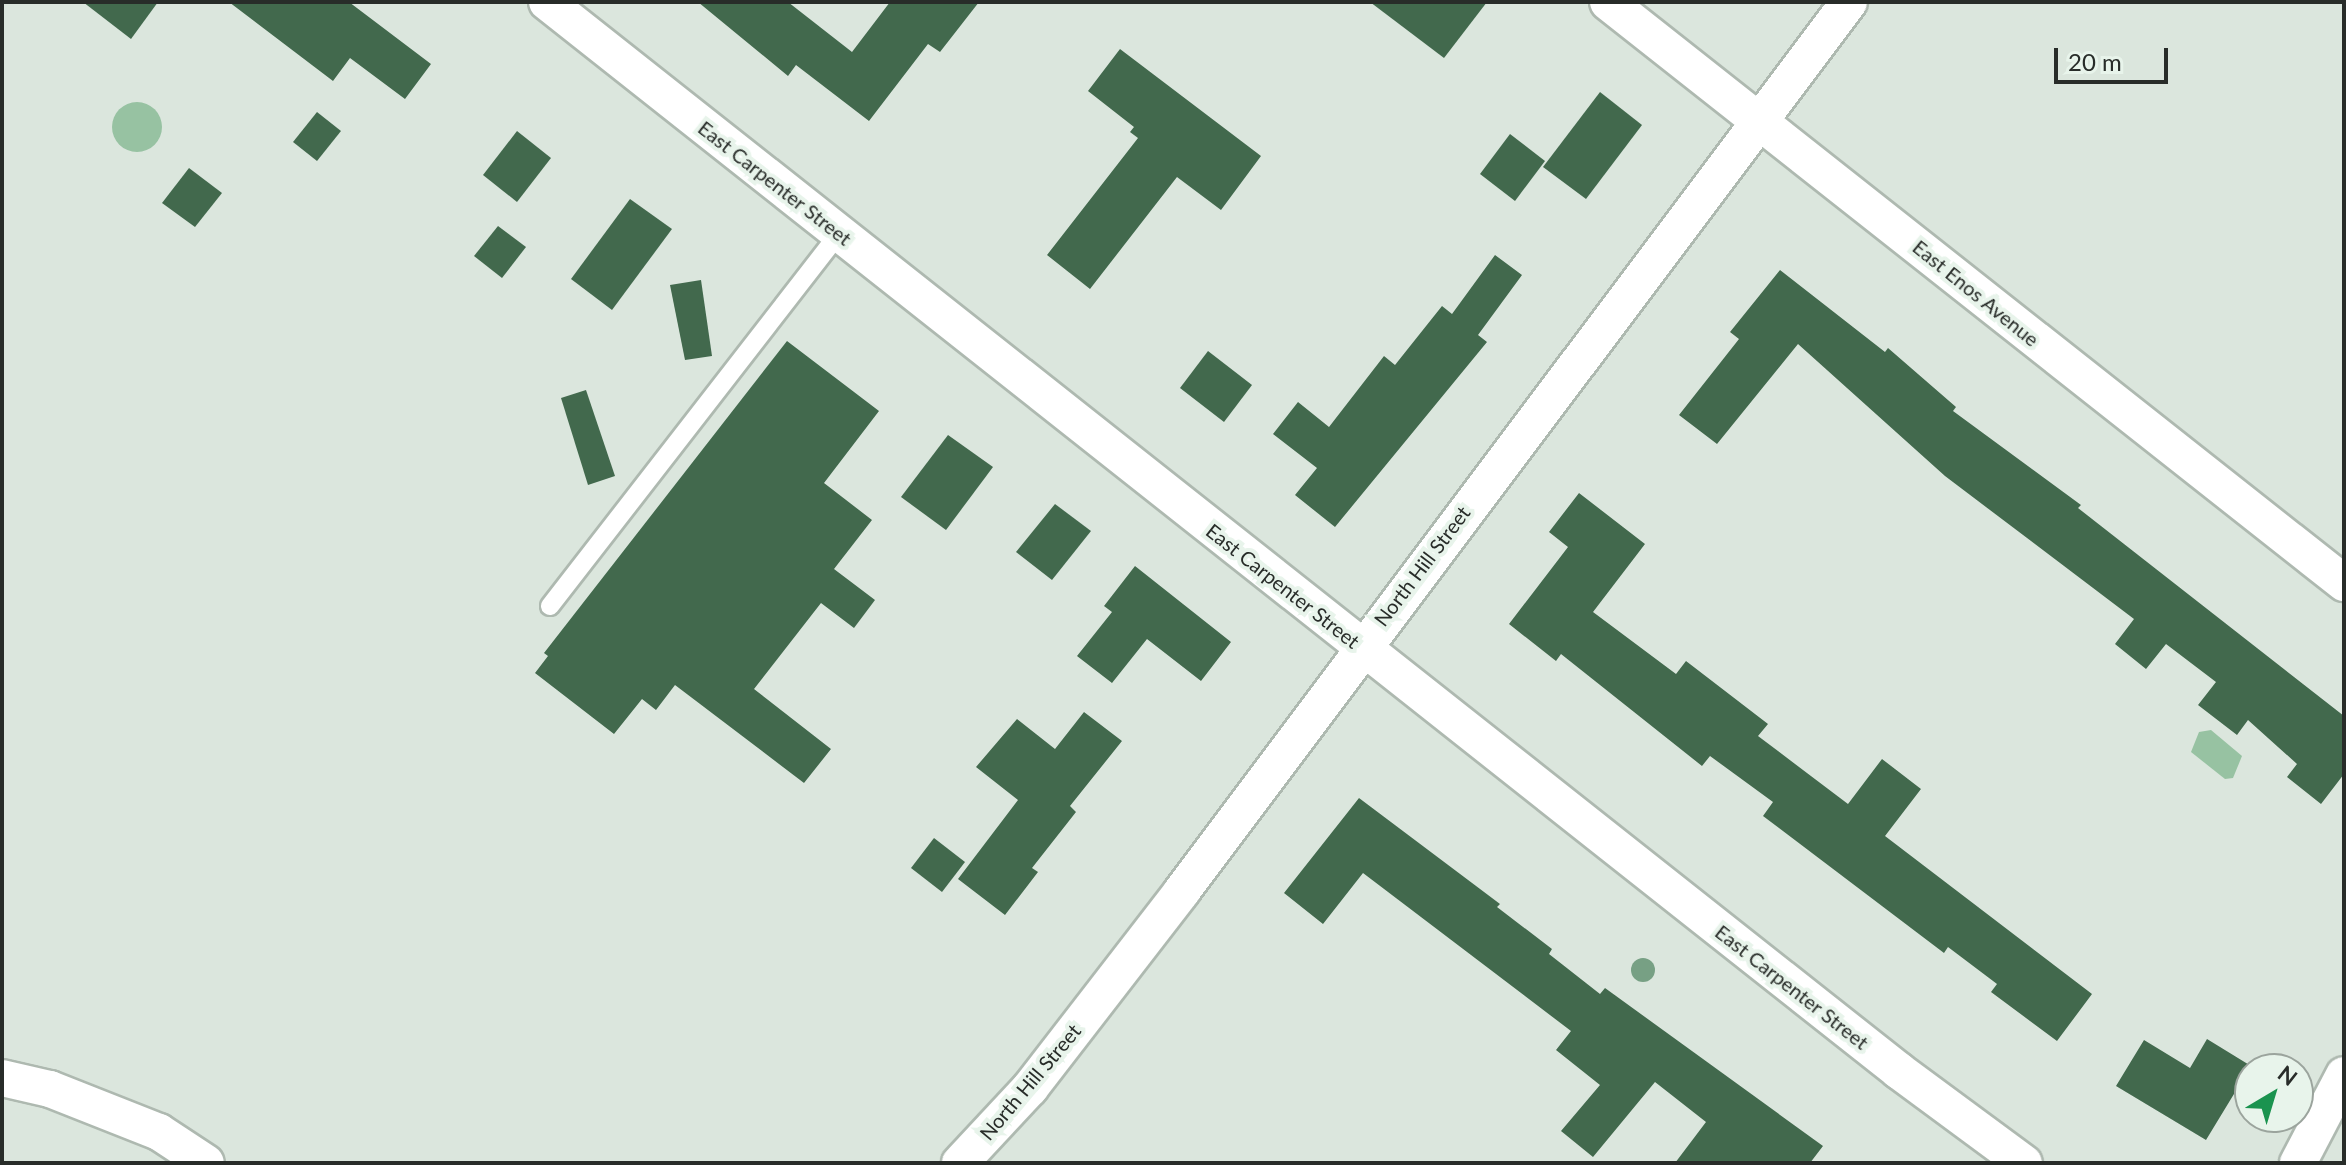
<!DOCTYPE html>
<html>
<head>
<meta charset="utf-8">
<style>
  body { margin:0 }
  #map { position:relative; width:2346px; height:1165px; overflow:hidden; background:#dbe6dd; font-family:Lato,sans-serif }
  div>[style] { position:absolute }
  .water>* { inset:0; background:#97c2a2 }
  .round { border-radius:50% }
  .building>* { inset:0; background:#42694d }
  .roads { filter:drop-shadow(2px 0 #aeb9b0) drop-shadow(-2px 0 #aeb9b0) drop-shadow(0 2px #aeb9b0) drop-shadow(0 -2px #aeb9b0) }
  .service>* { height:18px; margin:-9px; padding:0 9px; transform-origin:9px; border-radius:9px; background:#fff }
  .minor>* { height:36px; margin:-18px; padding:0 18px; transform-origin:18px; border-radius:18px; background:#fff }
  .trees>* { width:24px; height:24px; margin:-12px; border-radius:50%; background:#77a084 }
  span { translate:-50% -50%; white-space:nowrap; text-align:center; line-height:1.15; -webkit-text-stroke:8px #e8f4eb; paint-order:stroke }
  .street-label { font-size:20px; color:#282c29 }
  .frame { position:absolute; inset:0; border:4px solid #282c29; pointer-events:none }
  .north { position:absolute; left:2234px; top:1053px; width:80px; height:80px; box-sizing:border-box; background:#e8f4eb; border:2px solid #9ba49d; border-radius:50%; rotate:38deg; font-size:22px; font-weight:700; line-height:32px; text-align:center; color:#282c29 }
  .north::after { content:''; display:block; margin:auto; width:28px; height:36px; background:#1a934f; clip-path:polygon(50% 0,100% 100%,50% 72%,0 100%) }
  .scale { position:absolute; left:2054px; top:48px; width:114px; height:36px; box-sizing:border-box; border:4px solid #282c29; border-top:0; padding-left:10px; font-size:24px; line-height:28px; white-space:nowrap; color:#282c29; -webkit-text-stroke:6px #e8f4eb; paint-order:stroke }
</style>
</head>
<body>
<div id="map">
  <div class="water">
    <div class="round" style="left:112px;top:102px;width:50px;height:50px"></div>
    <div style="clip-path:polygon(2211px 730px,2242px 756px,2233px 778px,2225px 779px,2191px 752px,2199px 732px)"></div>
  </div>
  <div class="building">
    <div style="clip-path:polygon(83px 2px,158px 2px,131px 39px)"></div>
    <div style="clip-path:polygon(229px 2px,349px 2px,431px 64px,405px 99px,350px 58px,333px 81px)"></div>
    <div style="clip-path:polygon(698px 2px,788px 2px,852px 52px,890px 2px,979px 2px,940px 52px,928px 44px,869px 121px,796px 65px,788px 76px)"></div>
    <div style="clip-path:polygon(1370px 2px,1487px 2px,1444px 58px)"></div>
    <div style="clip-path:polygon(1120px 49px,1261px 156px,1221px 210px,1177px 177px,1090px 289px,1047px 255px,1138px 138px,1130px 132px,1134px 127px,1088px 91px)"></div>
    <div style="clip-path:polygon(1600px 92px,1642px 125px,1586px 199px,1543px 167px)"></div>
    <div style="clip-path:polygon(317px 112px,341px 131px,317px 161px,293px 142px)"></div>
    <div style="clip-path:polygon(517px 131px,551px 158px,517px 202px,483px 175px)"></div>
    <div style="clip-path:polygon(1510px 134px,1545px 161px,1515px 201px,1480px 174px)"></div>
    <div style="clip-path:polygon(189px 168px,222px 193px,195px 227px,162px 203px)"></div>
    <div style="clip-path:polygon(630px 199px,672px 229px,612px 310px,571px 279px)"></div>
    <div style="clip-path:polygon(498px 226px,526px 247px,502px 278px,474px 256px)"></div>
    <div style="clip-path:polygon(1495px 255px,1522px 275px,1478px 335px,1487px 342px,1335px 527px,1295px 495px,1317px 468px,1273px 434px,1298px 402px,1329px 427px,1384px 356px,1395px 365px,1442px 306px,1452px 314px)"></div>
    <div style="clip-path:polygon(1780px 270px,1885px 352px,1888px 348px,1956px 407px,1953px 411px,2081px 505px,2078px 508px,2344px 716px,2344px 774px,2321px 804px,2287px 777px,2297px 764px,2248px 720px,2237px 735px,2198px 705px,2216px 682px,2166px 644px,2146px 669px,2115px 644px,2134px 619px,1945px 476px,1798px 344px,1717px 444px,1679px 415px,1739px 339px,1730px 332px)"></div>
    <div style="clip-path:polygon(701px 280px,712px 356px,685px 360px,670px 285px)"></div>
    <div style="clip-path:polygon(787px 341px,879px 411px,824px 483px,872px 520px,834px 569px,875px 600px,854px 628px,821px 603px,754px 689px,831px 749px,804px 783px,675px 685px,656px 710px,642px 699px,614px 734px,535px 673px,548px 656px,544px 653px)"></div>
    <div style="clip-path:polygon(1208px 351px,1252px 385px,1224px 422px,1180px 388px)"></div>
    <div style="clip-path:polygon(586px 390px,615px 476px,588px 485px,561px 398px)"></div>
    <div style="clip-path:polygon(948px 435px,993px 467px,946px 530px,901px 497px)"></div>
    <div style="clip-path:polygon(1579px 493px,1645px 544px,1593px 612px,1676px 674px,1686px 661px,1768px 724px,1758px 736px,1848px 804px,1882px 759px,1921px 789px,1885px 836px,2092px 994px,2057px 1041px,1991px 992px,1997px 984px,1948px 947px,1944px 953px,1763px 816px,1773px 802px,1710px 756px,1702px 766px,1561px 654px,1556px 661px,1509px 624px,1568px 547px,1549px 532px)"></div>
    <div style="clip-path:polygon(1055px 504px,1091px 531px,1052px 580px,1016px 552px)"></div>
    <div style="clip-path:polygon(1135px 566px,1231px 642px,1201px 681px,1147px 639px,1112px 683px,1077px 656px,1112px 612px,1104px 606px)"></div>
    <div style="clip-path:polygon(1084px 712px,1122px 741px,1070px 806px,1076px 812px,1032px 868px,1038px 872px,1005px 915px,958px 879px,1018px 800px,976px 767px,1017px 719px,1055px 749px)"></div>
    <div style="clip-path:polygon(1359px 798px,1500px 904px,1497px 907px,1552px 949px,1549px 954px,1600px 994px,1605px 988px,1823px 1146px,1810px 1163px,1675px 1163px,1706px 1122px,1655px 1082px,1593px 1157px,1561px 1131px,1600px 1085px,1556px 1050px,1571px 1031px,1363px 873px,1323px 924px,1284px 893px)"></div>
    <div style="clip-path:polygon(934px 838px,965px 862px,942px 892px,911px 868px)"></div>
    <div style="clip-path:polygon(2207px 1039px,2251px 1066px,2206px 1140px,2116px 1086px,2144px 1040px,2190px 1068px)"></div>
  </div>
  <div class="roads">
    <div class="service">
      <div style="left:550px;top:606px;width:472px;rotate:-52.2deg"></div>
    </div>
    <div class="minor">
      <div style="left:547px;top:2px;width:1724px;rotate:38.33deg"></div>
      <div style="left:1899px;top:1071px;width:155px;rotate:36.4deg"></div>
      <div style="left:1608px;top:2px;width:938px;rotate:38.29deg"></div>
      <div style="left:2px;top:1078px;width:49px;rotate:12.9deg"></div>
      <div style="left:50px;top:1089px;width:117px;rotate:21.5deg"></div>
      <div style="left:159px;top:1132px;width:56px;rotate:33.4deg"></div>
      <div style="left:960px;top:1163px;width:103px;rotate:-47deg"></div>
      <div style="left:1030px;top:1088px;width:249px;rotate:-52.3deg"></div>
      <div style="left:1182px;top:891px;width:1111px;rotate:-53.12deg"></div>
      <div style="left:2298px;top:1163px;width:99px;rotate:-62.4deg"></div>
    </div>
  </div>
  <div class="trees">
    <div style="left:1643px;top:970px"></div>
  </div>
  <div class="street-label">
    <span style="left:775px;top:183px;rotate:38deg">East Carpenter Street</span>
    <span style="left:1976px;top:293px;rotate:39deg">East Enos Avenue</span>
    <span style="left:1422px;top:566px;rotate:-53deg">North Hill Street</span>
    <span style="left:1283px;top:586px;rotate:38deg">East Carpenter Street</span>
    <span style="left:1792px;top:987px;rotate:38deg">East Carpenter Street</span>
    <span style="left:1030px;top:1082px;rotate:-50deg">North Hill Street</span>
  </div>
  <div class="frame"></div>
  <div class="north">N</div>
  <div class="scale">20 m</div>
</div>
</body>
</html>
